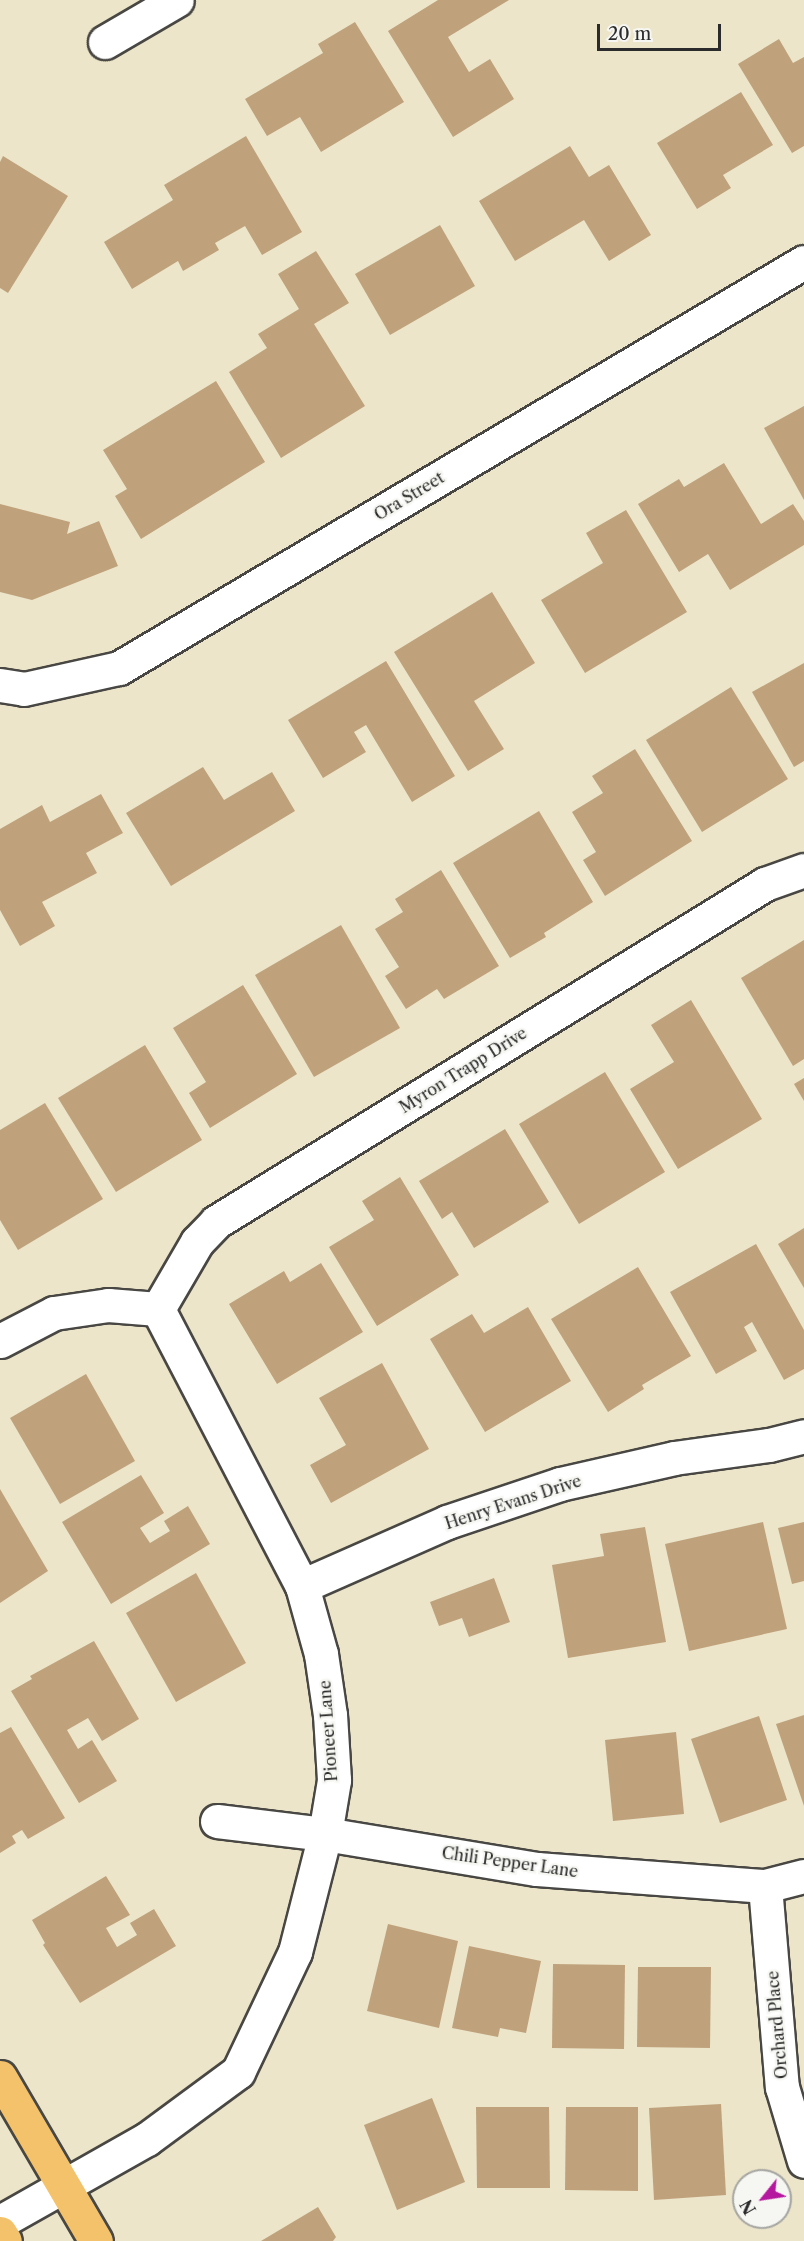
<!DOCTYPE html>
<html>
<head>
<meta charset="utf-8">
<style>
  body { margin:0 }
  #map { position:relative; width:804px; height:2241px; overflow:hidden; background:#ece5c9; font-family:"Libre Caslon Text",serif }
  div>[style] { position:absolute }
  .building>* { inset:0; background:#bfa27c }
  .roads { filter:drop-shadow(2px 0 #484743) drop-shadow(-2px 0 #484743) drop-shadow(0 2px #484743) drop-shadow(0 -2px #484743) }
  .street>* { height:33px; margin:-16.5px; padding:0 16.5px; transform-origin:16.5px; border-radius:16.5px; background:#fff }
  .primary>* { height:33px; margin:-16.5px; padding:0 16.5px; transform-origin:16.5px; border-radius:16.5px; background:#f4c26a }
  span { translate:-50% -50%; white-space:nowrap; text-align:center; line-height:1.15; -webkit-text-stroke:4.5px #f6f6f2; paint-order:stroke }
  .street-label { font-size:16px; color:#2b2b2b }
  .north { position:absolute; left:732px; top:2169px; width:60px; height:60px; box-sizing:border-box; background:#f6f6f2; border:2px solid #a5a5a2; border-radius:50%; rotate:240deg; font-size:16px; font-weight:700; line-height:24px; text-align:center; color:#2b2b2b }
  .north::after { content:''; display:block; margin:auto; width:21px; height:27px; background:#b5179e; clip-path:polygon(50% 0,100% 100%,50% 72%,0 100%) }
  .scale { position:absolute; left:597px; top:24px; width:124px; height:27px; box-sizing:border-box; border:3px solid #2b2b2b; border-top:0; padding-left:8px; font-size:18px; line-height:21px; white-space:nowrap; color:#2b2b2b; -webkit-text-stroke:4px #f6f6f2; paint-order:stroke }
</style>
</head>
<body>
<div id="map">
  <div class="building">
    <div style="clip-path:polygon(438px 0,509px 0,448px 37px,469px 72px,490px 59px,514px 99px,453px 137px,388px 31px)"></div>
    <div style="clip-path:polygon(355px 22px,404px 102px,321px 152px,300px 117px,267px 136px,245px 99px,323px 53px,318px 44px)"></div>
    <div style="clip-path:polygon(779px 39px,793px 63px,804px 57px,804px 146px,792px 153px,738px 64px)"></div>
    <div style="clip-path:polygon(741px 92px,773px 145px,723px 175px,731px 188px,697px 209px,657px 143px)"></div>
    <div style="clip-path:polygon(246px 136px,302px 232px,262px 255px,245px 226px,215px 243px,219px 250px,183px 271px,178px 261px,132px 289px,104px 242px,173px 200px,164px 185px)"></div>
    <div style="clip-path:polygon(570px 146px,589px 177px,609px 165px,651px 235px,609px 261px,584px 220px,515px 261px,479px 201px)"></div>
    <div style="clip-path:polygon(3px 156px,68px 196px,8px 293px,0 288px,0 162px)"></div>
    <div style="clip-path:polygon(440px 225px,475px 286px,390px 335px,355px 274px)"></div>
    <div style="clip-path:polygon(316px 251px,349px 303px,314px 324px,365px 406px,281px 458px,229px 372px,267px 348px,258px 334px,299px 309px,278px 274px)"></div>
    <div style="clip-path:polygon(216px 381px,265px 462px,141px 539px,115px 496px,127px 489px,103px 450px)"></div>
    <div style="clip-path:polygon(804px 406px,804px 500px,764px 428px)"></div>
    <div style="clip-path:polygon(724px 463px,761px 524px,793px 504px,804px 521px,804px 545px,730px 590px,708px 554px,679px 572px,638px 504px,679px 479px,684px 487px)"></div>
    <div style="clip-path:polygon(0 504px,70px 522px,67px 534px,99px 521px,118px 566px,32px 600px,0 592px)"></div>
    <div style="clip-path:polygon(626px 510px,687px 612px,585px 673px,541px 600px,603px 563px,586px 533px)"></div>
    <div style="clip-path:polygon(492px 592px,535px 663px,474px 701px,504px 749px,468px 771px,394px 652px)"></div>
    <div style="clip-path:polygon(386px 661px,455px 776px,412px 802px,366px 725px,354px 732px,366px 752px,323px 778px,288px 720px)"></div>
    <div style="clip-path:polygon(804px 663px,804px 761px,794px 767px,752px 692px)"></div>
    <div style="clip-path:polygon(731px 687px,788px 779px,702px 832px,646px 740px)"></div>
    <div style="clip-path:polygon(635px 749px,692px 841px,605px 896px,583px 860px,596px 852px,572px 812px,603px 793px,592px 776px)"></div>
    <div style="clip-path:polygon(203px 767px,224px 800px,272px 772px,295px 811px,171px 886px,126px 813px)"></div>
    <div style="clip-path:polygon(101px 794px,123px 833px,86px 853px,97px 873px,42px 902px,55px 926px,20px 946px,0 910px,0 829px,42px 805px,50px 822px)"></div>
    <div style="clip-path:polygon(539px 811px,593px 902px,544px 933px,546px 937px,510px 958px,453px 863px)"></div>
    <div style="clip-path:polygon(441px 870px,499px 966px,444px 999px,437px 989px,406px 1009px,385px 976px,399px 967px,375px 929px,403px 912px,395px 899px)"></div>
    <div style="clip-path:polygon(341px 925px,400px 1028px,314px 1077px,255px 975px)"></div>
    <div style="clip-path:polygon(804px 940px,804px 1059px,793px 1066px,741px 978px)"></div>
    <div style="clip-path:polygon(243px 985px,297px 1074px,210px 1128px,189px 1093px,206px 1082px,173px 1028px)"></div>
    <div style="clip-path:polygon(691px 1000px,762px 1119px,678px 1169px,630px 1089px,674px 1062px,651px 1025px)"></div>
    <div style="clip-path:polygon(145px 1045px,202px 1140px,116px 1192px,58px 1098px)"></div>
    <div style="clip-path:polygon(605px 1072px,665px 1172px,579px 1224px,519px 1124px)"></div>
    <div style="clip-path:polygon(804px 1078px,804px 1101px,794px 1084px)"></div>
    <div style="clip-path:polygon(45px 1103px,103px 1199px,18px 1250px,0 1220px,0 1130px)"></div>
    <div style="clip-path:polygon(505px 1129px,549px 1202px,474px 1248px,452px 1212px,442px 1219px,419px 1181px)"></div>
    <div style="clip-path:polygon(400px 1177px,459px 1275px,377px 1326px,329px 1247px,374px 1220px,362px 1201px)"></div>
    <div style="clip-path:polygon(804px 1228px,804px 1288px,778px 1244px)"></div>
    <div style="clip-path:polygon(756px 1244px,804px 1330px,804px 1369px,784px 1380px,752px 1322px,744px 1327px,757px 1351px,716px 1374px,670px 1292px)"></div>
    <div style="clip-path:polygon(321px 1263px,363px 1332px,277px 1384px,229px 1304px,284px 1271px,290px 1282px)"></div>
    <div style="clip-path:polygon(638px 1267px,691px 1356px,642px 1385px,644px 1389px,608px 1412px,551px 1319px)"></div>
    <div style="clip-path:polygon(528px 1307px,571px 1381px,485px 1432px,430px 1339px,472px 1314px,484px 1333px)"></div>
    <div style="clip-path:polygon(382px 1363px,429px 1449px,331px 1503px,310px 1465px,346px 1445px,319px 1398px)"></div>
    <div style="clip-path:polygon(86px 1374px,135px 1461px,60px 1504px,10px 1418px)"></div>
    <div style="clip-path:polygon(141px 1475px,164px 1513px,140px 1528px,150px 1543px,170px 1531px,164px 1521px,188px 1506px,210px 1544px,111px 1604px,62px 1522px)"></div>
    <div style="clip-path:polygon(0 1489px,48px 1571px,0 1603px)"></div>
    <div style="clip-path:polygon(763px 1522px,787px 1629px,689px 1651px,665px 1544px)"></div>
    <div style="clip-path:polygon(804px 1522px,804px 1581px,792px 1584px,778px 1528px)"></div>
    <div style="clip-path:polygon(645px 1527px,666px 1642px,568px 1658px,552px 1565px,604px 1556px,600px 1534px)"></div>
    <div style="clip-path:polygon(196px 1573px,246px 1663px,176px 1702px,126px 1613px)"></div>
    <div style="clip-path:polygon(494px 1578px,510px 1622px,469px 1637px,462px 1618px,439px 1626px,430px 1602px)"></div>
    <div style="clip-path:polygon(94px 1641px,139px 1719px,102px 1741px,88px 1718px,67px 1730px,78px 1749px,92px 1740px,117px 1781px,79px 1803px,11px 1691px,32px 1679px,30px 1676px)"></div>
    <div style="clip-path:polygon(804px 1715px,804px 1806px,776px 1724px)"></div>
    <div style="clip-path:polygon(759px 1716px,787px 1800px,720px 1823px,691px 1739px)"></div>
    <div style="clip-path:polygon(11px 1727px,65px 1818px,28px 1839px,22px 1830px,12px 1836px,16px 1843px,0 1853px,0 1733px)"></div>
    <div style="clip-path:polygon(676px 1732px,684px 1814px,613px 1821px,605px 1740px)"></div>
    <div style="clip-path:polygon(106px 1876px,130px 1915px,106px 1928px,117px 1947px,137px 1935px,130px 1923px,154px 1909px,176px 1946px,80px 2003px,43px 1945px,45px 1943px,32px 1920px)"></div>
    <div style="clip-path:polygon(388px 1924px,458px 1941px,439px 2028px,367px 2011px)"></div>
    <div style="clip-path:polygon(469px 1946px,541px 1961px,526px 2033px,500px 2028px,498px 2037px,452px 2028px)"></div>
    <div style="clip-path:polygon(553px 1964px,625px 1965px,624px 2049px,552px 2048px)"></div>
    <div style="clip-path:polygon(638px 1967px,711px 1967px,710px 2048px,637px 2047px)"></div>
    <div style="clip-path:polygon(432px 2098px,465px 2182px,397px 2210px,364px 2125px)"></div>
    <div style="clip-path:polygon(721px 2104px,726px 2195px,654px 2200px,649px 2108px)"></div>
    <div style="clip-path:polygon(476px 2107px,549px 2107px,550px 2188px,477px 2188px)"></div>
    <div style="clip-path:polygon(566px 2107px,638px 2107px,638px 2191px,565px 2190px)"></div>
    <div style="clip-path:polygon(318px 2207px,336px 2237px,333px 2241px,261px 2241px)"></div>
  </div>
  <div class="roads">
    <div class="street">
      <div style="left:105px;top:42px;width:83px;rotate:-30.3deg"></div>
      <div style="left:0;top:685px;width:24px;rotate:9deg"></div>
      <div style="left:24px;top:689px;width:97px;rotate:-12.5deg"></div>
      <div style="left:119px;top:668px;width:796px;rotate:-30.66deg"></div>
      <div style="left:158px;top:1309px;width:78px;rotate:-59.8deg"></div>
      <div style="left:197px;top:1242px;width:28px;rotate:-46deg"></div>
      <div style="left:216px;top:1222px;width:645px;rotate:-31.62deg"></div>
      <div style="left:765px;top:884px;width:41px;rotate:-19.7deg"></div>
      <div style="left:0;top:1341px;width:61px;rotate:-27.4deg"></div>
      <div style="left:54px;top:1313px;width:55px;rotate:-8.4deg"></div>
      <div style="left:108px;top:1305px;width:50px;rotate:4.6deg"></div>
      <div style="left:302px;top:1586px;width:158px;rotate:-23.8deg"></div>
      <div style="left:447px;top:1522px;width:119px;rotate:-18.6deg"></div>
      <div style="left:560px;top:1484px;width:117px;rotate:-12.8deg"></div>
      <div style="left:674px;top:1458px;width:96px;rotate:-7.8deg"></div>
      <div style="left:769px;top:1445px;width:36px;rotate:-14deg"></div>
      <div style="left:217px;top:1821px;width:109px;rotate:6.9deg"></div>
      <div style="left:325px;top:1834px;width:215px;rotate:9.4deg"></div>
      <div style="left:537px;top:1869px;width:229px;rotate:4.3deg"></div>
      <div style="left:765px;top:1886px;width:40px;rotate:-14.4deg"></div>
      <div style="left:765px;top:1886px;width:202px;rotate:85.2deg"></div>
      <div style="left:782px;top:2087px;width:77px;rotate:73.4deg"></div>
      <div style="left:0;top:2222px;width:169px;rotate:-29.5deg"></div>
      <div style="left:147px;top:2139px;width:113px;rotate:-36.4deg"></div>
      <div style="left:238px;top:2072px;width:133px;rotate:-64.6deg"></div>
      <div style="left:295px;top:1952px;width:122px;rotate:-75.7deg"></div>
      <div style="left:325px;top:1834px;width:55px;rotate:-80.5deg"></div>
      <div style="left:334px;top:1780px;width:65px;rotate:-93.5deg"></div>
      <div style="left:330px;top:1715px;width:62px;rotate:-98.4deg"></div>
      <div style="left:321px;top:1654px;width:71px;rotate:-105.6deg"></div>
      <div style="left:302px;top:1586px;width:312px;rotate:-117.5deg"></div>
    </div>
    <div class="primary">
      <div style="left:0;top:2077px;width:190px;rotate:59.7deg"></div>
      <div style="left:0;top:2233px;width:9px;rotate:58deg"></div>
    </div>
  </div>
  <div class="street-label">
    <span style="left:409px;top:496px;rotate:-31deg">Ora Street</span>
    <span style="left:463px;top:1070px;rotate:-32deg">Myron Trapp Drive</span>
    <span style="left:513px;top:1502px;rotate:-18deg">Henry Evans Drive</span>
    <span style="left:328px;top:1731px;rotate:-94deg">Pioneer Lane</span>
    <span style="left:510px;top:1862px;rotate:8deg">Chili Pepper Lane</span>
    <span style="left:777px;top:2025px;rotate:-95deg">Orchard Place</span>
  </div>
  <div class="north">N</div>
  <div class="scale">20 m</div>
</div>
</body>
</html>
